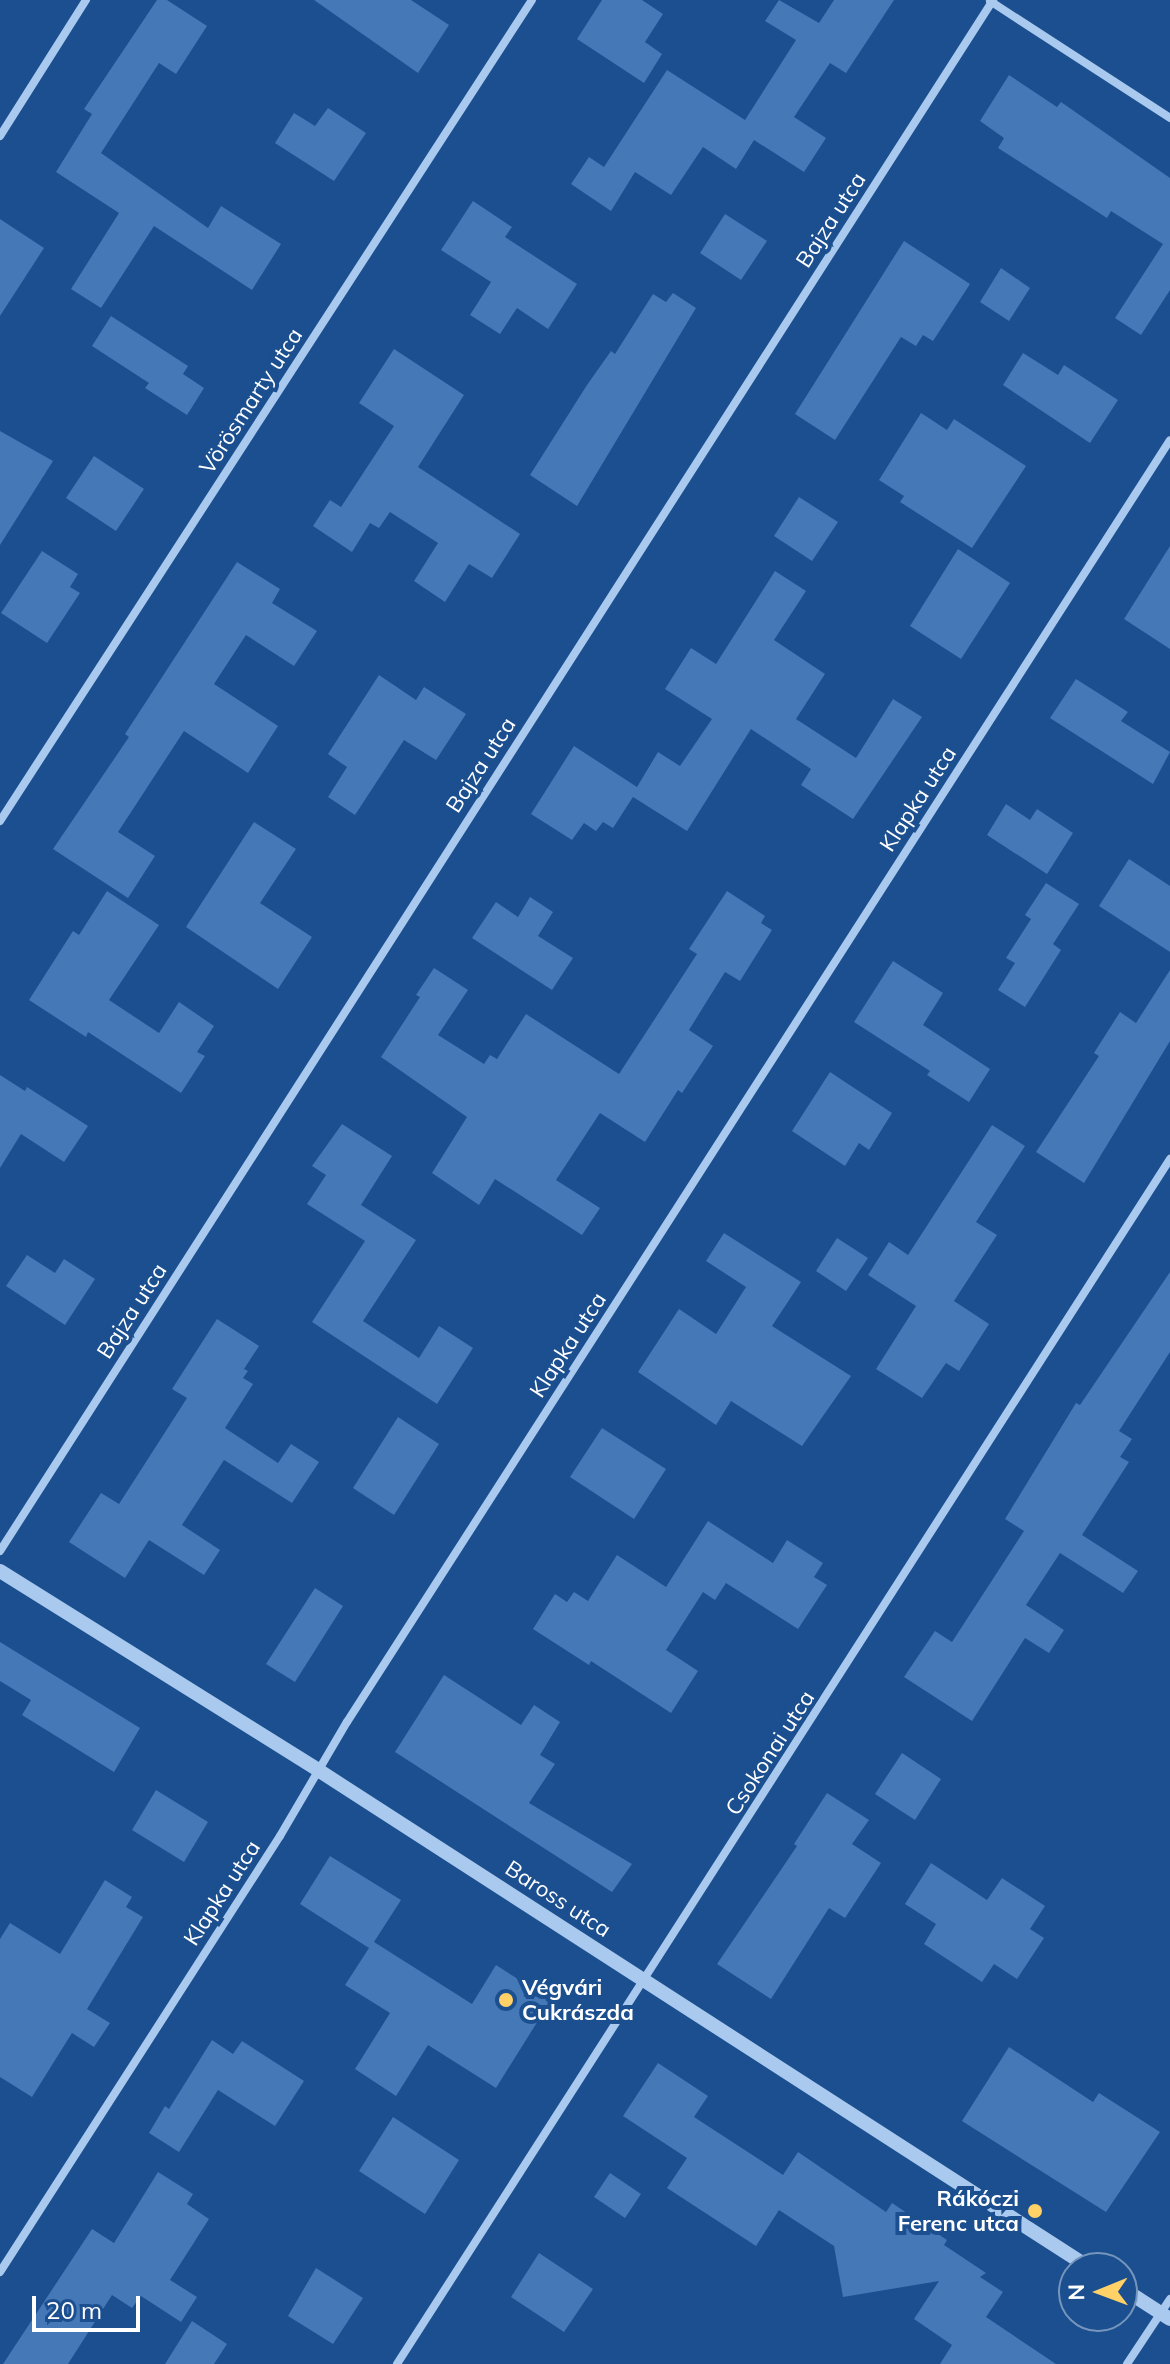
<!DOCTYPE html>
<html>
<head>
<meta charset="utf-8">
<style>
  body { margin:0 }
  #map { position:relative; width:1170px; height:2364px; overflow:hidden; background:#1b4f8f; font-family:Mulish,sans-serif }
  div>[style] { position:absolute }
  .building>* { inset:0; background:#4478b7 }
  .minor>* { height:8px; margin:-4px; padding:0 4px; transform-origin:4px; border-radius:4px; background:#a9c9ee }
  .tertiary>* { height:14px; margin:-7px; padding:0 7px; transform-origin:7px; border-radius:7px; background:#a9c9ee }
  .dots>* { width:22px; height:22px; translate:-50% -50%; box-sizing:border-box; border:4px solid #1b4f8f; border-radius:50% }
  span { translate:-50% -50%; white-space:nowrap; text-align:center; line-height:1.15; -webkit-text-stroke:8px #1b4f8f; paint-order:stroke }
  .street-label { font-size:22px; color:#fff }
  .poi-label { font-size:22px; color:#fff; font-weight:700 }
  .left { translate:0 -50%; text-align:left }
  .right { translate:-100% -50%; text-align:right }
  .north { position:absolute; left:1058px; top:2252px; width:80px; height:80px; box-sizing:border-box; background:#1b4f8f; border:2px solid #7695bc; border-radius:50%; rotate:269deg; font-size:22px; font-weight:700; line-height:32px; text-align:center; color:#fff }
  .north::after { content:''; display:block; margin:auto; width:28px; height:36px; background:#ffd166; clip-path:polygon(50% 0,100% 100%,50% 72%,0 100%) }
  .scale { position:absolute; left:32px; top:2296px; width:108px; height:36px; box-sizing:border-box; border:4px solid #fff; border-top:0; padding-left:10px; font-size:24px; line-height:28px; white-space:nowrap; color:#fff; -webkit-text-stroke:6px #1b4f8f; paint-order:stroke }
</style>
</head>
<body>
<div id="map">
  <div class="building">
    <div style="clip-path:polygon(157px 0,167px 0,207px 26px,176px 74px,159px 63px,101px 153px,208px 228px,221px 206px,281px 244px,252px 290px,154px 226px,101px 308px,71px 289px,119px 213px,56px 172px,92px 114px,84px 109px)"></div>
    <div style="clip-path:polygon(314px 0,411px 0,449px 25px,418px 73px)"></div>
    <div style="clip-path:polygon(602px 0,642px 0,663px 14px,645px 42px,662px 54px,644px 83px,577px 39px)"></div>
    <div style="clip-path:polygon(779px 0,819px 23px,834px 0,894px 0,846px 73px,830px 63px,794px 117px,826px 138px,804px 172px,754px 140px,736px 169px,703px 147px,671px 195px,635px 172px,611px 211px,571px 184px,589px 157px,604px 167px,667px 70px,745px 120px,796px 40px,765px 21px)"></div>
    <div style="clip-path:polygon(1009px 75px,1057px 107px,1061px 102px,1170px 178px,1170px 290px,1141px 335px,1115px 318px,1163px 244px,1111px 211px,1107px 218px,998px 148px,1004px 138px,980px 121px)"></div>
    <div style="clip-path:polygon(328px 108px,366px 133px,334px 181px,275px 143px,294px 113px,315px 126px)"></div>
    <div style="clip-path:polygon(473px 201px,512px 227px,505px 237px,577px 284px,548px 329px,517px 308px,500px 334px,470px 315px,491px 282px,441px 250px)"></div>
    <div style="clip-path:polygon(725px 214px,767px 241px,741px 280px,700px 253px)"></div>
    <div style="clip-path:polygon(0 219px,44px 248px,0 316px)"></div>
    <div style="clip-path:polygon(904px 241px,970px 284px,933px 341px,923px 335px,916px 346px,901px 337px,835px 440px,795px 414px)"></div>
    <div style="clip-path:polygon(1001px 268px,1030px 288px,1009px 321px,980px 302px)"></div>
    <div style="clip-path:polygon(673px 293px,696px 308px,577px 506px,530px 475px,587px 385px,611px 351px,615px 354px,653px 294px,666px 302px)"></div>
    <div style="clip-path:polygon(111px 316px,188px 366px,183px 374px,204px 388px,187px 415px,145px 388px,149px 383px,92px 346px)"></div>
    <div style="clip-path:polygon(394px 349px,464px 395px,418px 467px,520px 534px,492px 578px,469px 564px,445px 602px,414px 581px,438px 543px,390px 512px,379px 528px,370px 523px,352px 552px,313px 526px,330px 500px,341px 507px,394px 426px,359px 403px)"></div>
    <div style="clip-path:polygon(1023px 353px,1058px 375px,1064px 365px,1118px 400px,1090px 443px,1003px 385px)"></div>
    <div style="clip-path:polygon(921px 413px,947px 430px,954px 419px,1026px 466px,972px 548px,900px 502px,904px 496px,879px 480px)"></div>
    <div style="clip-path:polygon(0 431px,53px 461px,0 545px)"></div>
    <div style="clip-path:polygon(94px 456px,144px 489px,116px 531px,66px 498px)"></div>
    <div style="clip-path:polygon(799px 497px,838px 522px,812px 561px,774px 536px)"></div>
    <div style="clip-path:polygon(1170px 546px,1170px 649px,1124px 619px)"></div>
    <div style="clip-path:polygon(958px 549px,1010px 583px,961px 659px,910px 626px)"></div>
    <div style="clip-path:polygon(42px 551px,78px 574px,70px 587px,80px 593px,47px 643px,1px 613px)"></div>
    <div style="clip-path:polygon(237px 562px,280px 589px,272px 603px,317px 631px,294px 666px,246px 635px,214px 684px,278px 726px,248px 773px,184px 731px,118px 832px,155px 856px,128px 898px,53px 849px,129px 737px,125px 734px)"></div>
    <div style="clip-path:polygon(775px 571px,806px 591px,774px 640px,825px 674px,796px 719px,856px 758px,893px 699px,922px 717px,853px 819px,801px 785px,811px 769px,751px 729px,687px 831px,633px 797px,613px 828px,603px 822px,596px 831px,584px 823px,572px 840px,531px 814px,574px 746px,637px 787px,658px 752px,680px 766px,712px 719px,665px 689px,691px 648px,716px 664px)"></div>
    <div style="clip-path:polygon(379px 675px,416px 700px,424px 687px,466px 714px,436px 760px,404px 740px,355px 815px,328px 797px,347px 767px,328px 754px)"></div>
    <div style="clip-path:polygon(1076px 679px,1128px 712px,1121px 721px,1170px 752px,1153px 784px,1050px 718px)"></div>
    <div style="clip-path:polygon(1006px 804px,1030px 820px,1037px 809px,1073px 833px,1047px 874px,987px 835px)"></div>
    <div style="clip-path:polygon(254px 822px,296px 849px,260px 903px,312px 937px,278px 989px,186px 927px)"></div>
    <div style="clip-path:polygon(1129px 859px,1170px 886px,1170px 952px,1099px 906px)"></div>
    <div style="clip-path:polygon(1046px 883px,1079px 904px,1053px 944px,1061px 950px,1025px 1007px,998px 990px,1015px 963px,1006px 958px,1031px 919px,1025px 915px)"></div>
    <div style="clip-path:polygon(107px 891px,159px 925px,109px 1000px,159px 1033px,179px 1002px,214px 1026px,197px 1052px,205px 1056px,181px 1093px,88px 1032px,86px 1037px,29px 1000px,73px 931px,79px 935px)"></div>
    <div style="clip-path:polygon(727px 891px,765px 916px,761px 923px,772px 930px,740px 981px,725px 972px,689px 1030px,713px 1046px,682px 1093px,678px 1090px,645px 1142px,600px 1113px,556px 1180px,600px 1208px,582px 1235px,495px 1179px,479px 1205px,432px 1173px,467px 1117px,381px 1057px,420px 997px,416px 995px,434px 968px,468px 990px,438px 1035px,484px 1064px,490px 1055px,497px 1059px,526px 1014px,619px 1074px,697px 954px,689px 949px)"></div>
    <div style="clip-path:polygon(530px 897px,553px 912px,538px 936px,573px 958px,552px 990px,472px 938px,496px 902px,518px 917px)"></div>
    <div style="clip-path:polygon(893px 961px,943px 993px,923px 1025px,990px 1069px,969px 1102px,927px 1075px,930px 1071px,854px 1022px)"></div>
    <div style="clip-path:polygon(1170px 970px,1170px 1041px,1084px 1183px,1036px 1152px,1099px 1056px,1094px 1053px,1120px 1012px,1136px 1023px)"></div>
    <div style="clip-path:polygon(830px 1072px,892px 1113px,869px 1150px,859px 1143px,845px 1166px,792px 1131px)"></div>
    <div style="clip-path:polygon(0 1075px,25px 1091px,27px 1087px,88px 1126px,64px 1162px,21px 1134px,0 1168px)"></div>
    <div style="clip-path:polygon(342px 1124px,392px 1156px,361px 1205px,416px 1240px,363px 1321px,419px 1358px,439px 1326px,473px 1348px,437px 1404px,312px 1322px,365px 1241px,307px 1204px,326px 1175px,312px 1166px)"></div>
    <div style="clip-path:polygon(992px 1125px,1025px 1146px,976px 1222px,997px 1235px,954px 1301px,989px 1324px,959px 1371px,946px 1363px,922px 1398px,876px 1369px,916px 1306px,868px 1275px,889px 1242px,908px 1255px)"></div>
    <div style="clip-path:polygon(724px 1233px,801px 1282px,772px 1326px,851px 1376px,802px 1446px,731px 1401px,716px 1425px,638px 1372px,679px 1309px,716px 1334px,746px 1287px,706px 1261px)"></div>
    <div style="clip-path:polygon(837px 1238px,868px 1258px,846px 1291px,816px 1271px)"></div>
    <div style="clip-path:polygon(27px 1255px,55px 1273px,64px 1259px,95px 1279px,65px 1325px,6px 1286px)"></div>
    <div style="clip-path:polygon(1170px 1272px,1170px 1352px,1119px 1431px,1132px 1439px,1120px 1457px,1129px 1462px,1082px 1535px,1138px 1571px,1123px 1593px,1060px 1553px,1026px 1605px,1064px 1630px,1049px 1653px,1025px 1638px,972px 1721px,904px 1677px,935px 1631px,952px 1642px,1024px 1531px,1005px 1519px,1076px 1403px,1080px 1405px)"></div>
    <div style="clip-path:polygon(217px 1319px,259px 1346px,244px 1369px,248px 1371px,243px 1378px,253px 1384px,225px 1428px,278px 1463px,291px 1444px,319px 1462px,292px 1503px,224px 1460px,182px 1525px,220px 1550px,204px 1575px,149px 1540px,125px 1578px,69px 1542px,101px 1493px,119px 1504px,187px 1398px,172px 1389px)"></div>
    <div style="clip-path:polygon(398px 1417px,439px 1444px,394px 1515px,353px 1488px)"></div>
    <div style="clip-path:polygon(602px 1428px,666px 1469px,634px 1519px,570px 1477px)"></div>
    <div style="clip-path:polygon(708px 1521px,773px 1563px,787px 1540px,823px 1563px,814px 1577px,827px 1585px,798px 1629px,726px 1583px,715px 1600px,703px 1592px,666px 1650px,698px 1671px,671px 1713px,591px 1661px,589px 1665px,533px 1629px,555px 1594px,567px 1602px,574px 1592px,588px 1601px,617px 1555px,666px 1587px)"></div>
    <div style="clip-path:polygon(315px 1588px,343px 1606px,295px 1682px,266px 1664px)"></div>
    <div style="clip-path:polygon(0 1642px,140px 1728px,114px 1772px,22px 1715px,31px 1700px,0 1681px)"></div>
    <div style="clip-path:polygon(444px 1675px,521px 1725px,534px 1705px,560px 1722px,540px 1755px,555px 1764px,529px 1803px,632px 1864px,612px 1892px,395px 1752px)"></div>
    <div style="clip-path:polygon(902px 1753px,941px 1779px,915px 1820px,875px 1794px)"></div>
    <div style="clip-path:polygon(156px 1790px,208px 1822px,184px 1862px,132px 1830px)"></div>
    <div style="clip-path:polygon(827px 1793px,869px 1820px,852px 1844px,881px 1863px,845px 1918px,829px 1908px,771px 1999px,717px 1964px,797px 1846px,794px 1844px)"></div>
    <div style="clip-path:polygon(330px 1856px,401px 1900px,374px 1942px,472px 2004px,496px 1965px,551px 2000px,496px 2088px,428px 2045px,396px 2096px,355px 2069px,390px 2013px,345px 1985px,369px 1948px,300px 1904px)"></div>
    <div style="clip-path:polygon(931px 1863px,987px 1900px,1002px 1878px,1045px 1906px,1030px 1929px,1044px 1938px,1017px 1979px,994px 1964px,982px 1982px,924px 1944px,936px 1924px,905px 1904px)"></div>
    <div style="clip-path:polygon(105px 1880px,132px 1897px,126px 1907px,143px 1917px,87px 2009px,110px 2023px,94px 2047px,72px 2033px,32px 2097px,0 2077px,0 1939px,10px 1923px,60px 1954px)"></div>
    <div style="clip-path:polygon(212px 2040px,233px 2054px,242px 2041px,304px 2081px,275px 2126px,218px 2090px,179px 2152px,149px 2133px,165px 2106px,169px 2109px)"></div>
    <div style="clip-path:polygon(1009px 2047px,1093px 2102px,1099px 2093px,1160px 2132px,1106px 2212px,962px 2121px)"></div>
    <div style="clip-path:polygon(658px 2063px,708px 2096px,694px 2117px,783px 2175px,798px 2152px,886px 2212px,892px 2203px,947px 2240px,944px 2245px,986px 2273px,980px 2277px,1003px 2292px,986px 2317px,1056px 2364px,940px 2364px,952px 2345px,914px 2319px,939px 2281px,843px 2297px,834px 2246px,779px 2210px,756px 2246px,667px 2188px,687px 2158px,623px 2116px)"></div>
    <div style="clip-path:polygon(393px 2117px,459px 2160px,425px 2214px,359px 2171px)"></div>
    <div style="clip-path:polygon(158px 2172px,193px 2194px,187px 2204px,209px 2219px,170px 2280px,197px 2297px,181px 2322px,141px 2296px,132px 2308px,112px 2295px,68px 2364px,3px 2364px,92px 2229px,114px 2243px)"></div>
    <div style="clip-path:polygon(610px 2173px,641px 2194px,625px 2218px,594px 2197px)"></div>
    <div style="clip-path:polygon(539px 2253px,593px 2289px,564px 2332px,511px 2297px)"></div>
    <div style="clip-path:polygon(316px 2268px,363px 2298px,333px 2344px,288px 2316px)"></div>
    <div style="clip-path:polygon(192px 2321px,227px 2344px,214px 2364px,165px 2364px)"></div>
  </div>
  <div class="minor">
    <div style="left:990px;top:1px;width:215px;rotate:33deg"></div>
    <div style="left:0;top:136px;width:161px;rotate:-57.7deg"></div>
    <div style="left:0;top:821px;width:978px;rotate:-57.06deg"></div>
    <div style="left:0;top:1551px;width:1842px;rotate:-57.37deg"></div>
    <div style="left:0;top:2272px;width:518px;rotate:-57.29deg"></div>
    <div style="left:280px;top:1836px;width:132px;rotate:-59.6deg"></div>
    <div style="left:347px;top:1722px;width:1523px;rotate:-57.3deg"></div>
    <div style="left:397px;top:2364px;width:1432px;rotate:-57.32deg"></div>
    <div style="left:1127px;top:2364px;width:78px;rotate:-56.5deg"></div>
  </div>
  <div class="tertiary">
    <div style="left:0;top:1571px;width:375px;rotate:32deg"></div>
    <div style="left:318px;top:1770px;width:919px;rotate:32.83deg"></div>
    <div style="left:1122px;top:2288px;width:57px;rotate:32.9deg"></div>
  </div>
  <div class="dots">
    <div style="left:506px;top:2000px;background:#ffd166"></div>
    <div style="left:1035px;top:2211px;background:#ffd166"></div>
  </div>
  <div class="street-label">
    <span style="left:831px;top:220px;rotate:-57deg">Bajza utca</span>
    <span style="left:251px;top:401px;rotate:-57deg">Vörösmarty utca</span>
    <span style="left:481px;top:765px;rotate:-57deg">Bajza utca</span>
    <span style="left:918px;top:799px;rotate:-57deg">Klapka utca</span>
    <span style="left:132px;top:1311px;rotate:-57deg">Bajza utca</span>
    <span style="left:568px;top:1345px;rotate:-57deg">Klapka utca</span>
    <span style="left:770px;top:1753px;rotate:-57deg">Csokonai utca</span>
    <span style="left:222px;top:1893px;rotate:-57deg">Klapka utca</span>
    <span style="left:558px;top:1899px;rotate:33deg">Baross utca</span>
  </div>
  <div class="poi-label">
    <span class="left" style="left:522px;top:2000px">Végvári<br>Cukrászda</span>
    <span class="right" style="left:1019px;top:2211px">Rákóczi<br>Ferenc utca</span>
  </div>
  <div class="north">N</div>
  <div class="scale">20 m</div>
</div>
</body>
</html>
